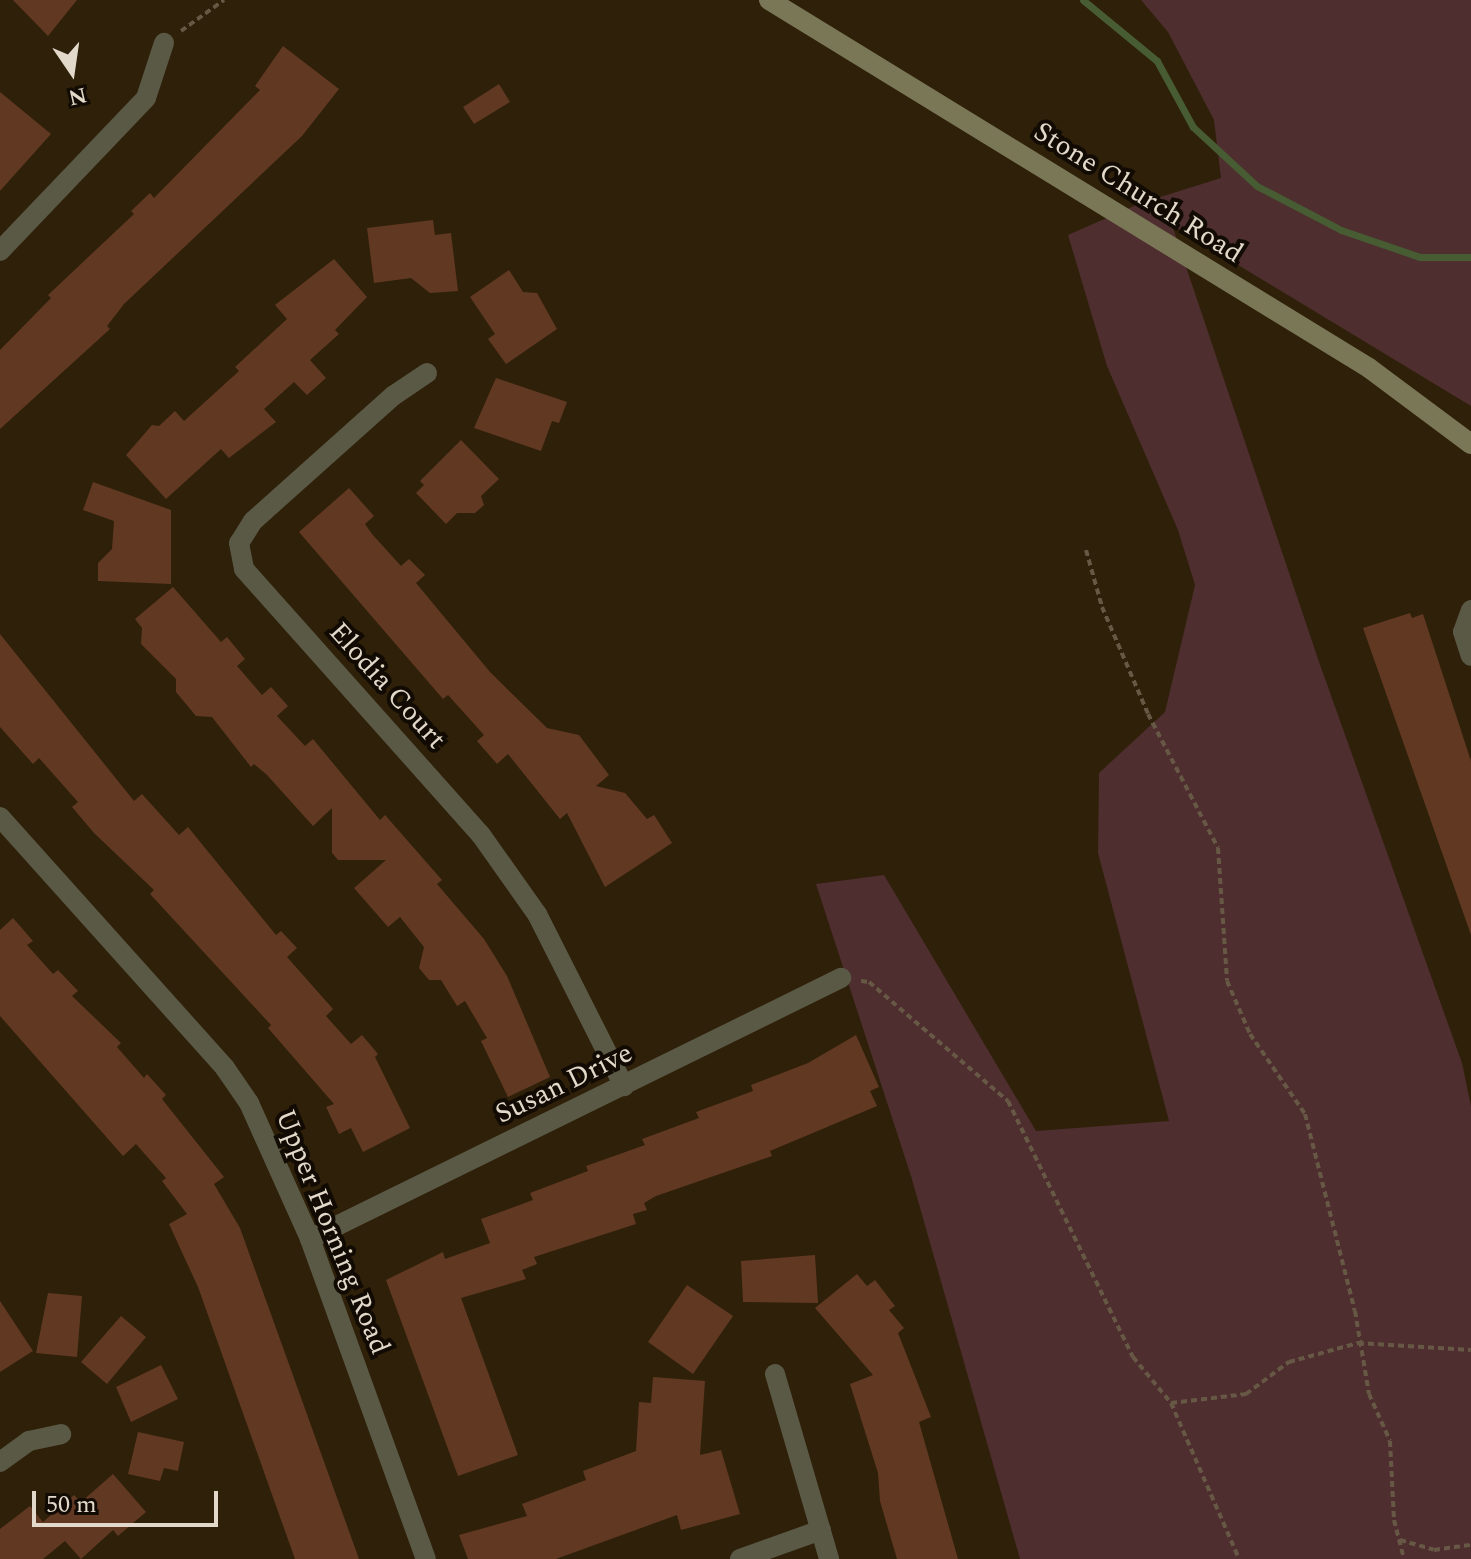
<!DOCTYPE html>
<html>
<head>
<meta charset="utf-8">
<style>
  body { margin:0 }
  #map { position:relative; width:1471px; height:1559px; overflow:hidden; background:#2f2009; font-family:Spectral,serif }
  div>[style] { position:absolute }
  .green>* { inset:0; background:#4e2e2e }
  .stream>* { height:7px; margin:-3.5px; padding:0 3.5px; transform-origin:3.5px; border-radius:3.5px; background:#475c33 }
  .building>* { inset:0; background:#613822 }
  .path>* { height:4px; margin-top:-2px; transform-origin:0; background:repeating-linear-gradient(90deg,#665844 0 6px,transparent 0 10px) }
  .minor>* { height:20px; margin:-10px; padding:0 10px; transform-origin:10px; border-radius:10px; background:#5a5945 }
  .secondary>* { height:20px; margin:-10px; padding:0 10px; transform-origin:10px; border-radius:10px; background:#7a7757 }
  span { translate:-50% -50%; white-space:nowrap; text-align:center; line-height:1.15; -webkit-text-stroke:8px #110b03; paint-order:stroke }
  .street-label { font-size:28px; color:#e3d9cb }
  .north { position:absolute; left:32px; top:32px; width:80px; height:80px; -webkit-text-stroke:6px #110b03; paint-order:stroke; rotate:167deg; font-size:22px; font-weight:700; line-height:32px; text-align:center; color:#e3d9cb }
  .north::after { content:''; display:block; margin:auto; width:28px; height:36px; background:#e3d9cb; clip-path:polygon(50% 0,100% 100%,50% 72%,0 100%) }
  .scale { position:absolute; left:32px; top:1491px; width:186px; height:36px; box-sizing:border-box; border:4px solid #e3d9cb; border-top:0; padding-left:10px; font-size:24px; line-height:28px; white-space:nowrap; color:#e3d9cb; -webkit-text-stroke:6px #110b03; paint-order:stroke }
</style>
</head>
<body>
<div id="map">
  <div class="green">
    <div style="clip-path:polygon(1141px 0,1471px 0,1471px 406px,1172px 225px,1318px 659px,1462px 1063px,1471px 1106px,1471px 1559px,1020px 1559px,911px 1176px,816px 884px,884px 875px,1036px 1131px,1169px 1121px,1098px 853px,1099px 773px,1165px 712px,1195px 585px,1178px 530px,1107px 366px,1068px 235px,1141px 203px,1221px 178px,1214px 120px,1168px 32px)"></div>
  </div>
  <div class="stream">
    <div style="left:1083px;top:0;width:96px;rotate:39.5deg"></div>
    <div style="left:1157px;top:61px;width:75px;rotate:61.4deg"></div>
    <div style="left:1193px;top:127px;width:87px;rotate:42.7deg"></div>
    <div style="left:1257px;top:186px;width:95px;rotate:27.6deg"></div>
    <div style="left:1341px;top:230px;width:83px;rotate:18.9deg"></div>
    <div style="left:1420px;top:257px;width:51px"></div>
  </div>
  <div class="building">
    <div style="clip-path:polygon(13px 0,77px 0,48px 36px)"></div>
    <div style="clip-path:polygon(283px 46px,339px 89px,302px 136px,124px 304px,107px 326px,110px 329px,0 429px,0 350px,51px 298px,48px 295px,134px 214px,131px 211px,150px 193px,154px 198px,260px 90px,255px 86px)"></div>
    <div style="clip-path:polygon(499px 84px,510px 102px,474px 124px,463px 107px)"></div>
    <div style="clip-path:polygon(0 92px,51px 134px,0 191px)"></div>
    <div style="clip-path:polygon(433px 220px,435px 235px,451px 233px,458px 291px,430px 293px,411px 278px,374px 283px,367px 228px)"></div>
    <div style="clip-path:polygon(334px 259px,367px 297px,335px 330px,339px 334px,310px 360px,326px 378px,307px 395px,294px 382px,264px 409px,276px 422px,229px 458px,221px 449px,166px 499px,126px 455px,152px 425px,159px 426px,175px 411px,184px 421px,239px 371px,235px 367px,287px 319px,275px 305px)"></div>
    <div style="clip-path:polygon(509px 270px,523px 292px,537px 293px,557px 329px,506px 364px,488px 339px,495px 334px,470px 297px)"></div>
    <div style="clip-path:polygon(496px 378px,567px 402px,559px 423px,552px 421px,541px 451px,474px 428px)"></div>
    <div style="clip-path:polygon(461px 440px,499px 479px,481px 496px,484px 505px,475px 513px,457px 513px,446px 524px,416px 493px,424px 485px,420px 481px)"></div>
    <div style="clip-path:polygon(93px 482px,171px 510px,171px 584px,98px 581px,98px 563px,112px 549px,114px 521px,83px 510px)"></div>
    <div style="clip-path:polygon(349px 488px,374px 516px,365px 524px,372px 534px,401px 566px,409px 559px,425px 575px,416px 583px,490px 672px,547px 728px,579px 735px,609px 775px,596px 786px,625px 793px,647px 819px,654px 815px,672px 843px,605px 887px,567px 813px,560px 819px,508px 754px,497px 764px,477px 741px,484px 735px,448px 695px,443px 699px,299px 532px)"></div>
    <div style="clip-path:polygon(173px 587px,221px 642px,227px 637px,245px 659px,237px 666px,262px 695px,271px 687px,288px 706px,277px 716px,305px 746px,313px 739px,380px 820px,385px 815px,442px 880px,437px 884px,484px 939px,507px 976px,550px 1077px,508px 1097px,481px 1041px,487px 1038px,465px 1001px,457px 1006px,441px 980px,429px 980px,419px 968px,424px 947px,400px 917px,388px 927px,354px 888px,386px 860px,338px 860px,332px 853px,332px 808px,313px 826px,267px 775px,254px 764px,251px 767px,212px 717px,196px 716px,176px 692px,176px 679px,141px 644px,142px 628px,135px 619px)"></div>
    <div style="clip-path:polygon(1410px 613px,1412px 618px,1423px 614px,1471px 761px,1471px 935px,1363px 628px)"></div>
    <div style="clip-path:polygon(0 634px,134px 801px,142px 794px,179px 835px,188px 827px,276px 935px,281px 931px,297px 948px,287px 957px,333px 1009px,326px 1016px,351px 1044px,362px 1035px,378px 1054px,375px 1057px,410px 1128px,363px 1152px,351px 1128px,339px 1134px,326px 1107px,334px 1104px,268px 1028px,271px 1025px,150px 894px,154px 890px,94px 833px,72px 807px,78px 802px,39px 758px,33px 764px,0 727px)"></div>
    <div style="clip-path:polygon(13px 918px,33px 941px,27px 945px,53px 974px,58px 970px,78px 991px,72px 996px,121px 1043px,117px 1047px,144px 1078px,147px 1074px,166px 1095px,162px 1099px,224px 1177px,214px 1184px,240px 1228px,359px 1559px,295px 1559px,198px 1287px,169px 1224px,187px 1214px,162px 1181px,166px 1178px,136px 1144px,123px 1156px,0 1016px,0 930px)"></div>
    <div style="clip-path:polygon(856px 1035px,879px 1087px,870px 1091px,877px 1106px,770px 1151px,772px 1156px,656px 1196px,644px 1203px,647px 1210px,633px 1214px,636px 1224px,534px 1257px,537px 1264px,522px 1270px,526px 1279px,461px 1298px,518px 1455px,458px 1476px,386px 1280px,443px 1252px,445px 1259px,490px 1243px,481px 1219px,533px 1200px,530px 1193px,588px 1171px,586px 1166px,645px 1145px,642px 1139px,699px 1118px,696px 1112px,753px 1091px,751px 1085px,808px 1063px)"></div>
    <div style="clip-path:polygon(815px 1255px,818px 1303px,743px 1302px,741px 1261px)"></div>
    <div style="clip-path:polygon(857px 1274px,867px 1286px,875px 1280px,895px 1306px,889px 1310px,904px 1328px,898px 1333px,931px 1417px,919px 1422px,958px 1559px,897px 1559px,880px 1501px,878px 1473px,850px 1384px,873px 1375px,815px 1308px)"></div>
    <div style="clip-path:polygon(687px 1285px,733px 1316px,693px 1374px,648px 1342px)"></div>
    <div style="clip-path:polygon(48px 1293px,82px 1296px,77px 1357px,36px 1353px)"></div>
    <div style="clip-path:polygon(0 1301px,33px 1351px,0 1372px)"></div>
    <div style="clip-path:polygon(121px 1316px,146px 1337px,107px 1384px,81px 1362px)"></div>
    <div style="clip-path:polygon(161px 1365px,178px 1399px,131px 1422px,116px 1387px)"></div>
    <div style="clip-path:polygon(653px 1377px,705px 1381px,700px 1455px,721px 1450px,740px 1514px,681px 1530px,677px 1515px,556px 1559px,468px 1559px,459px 1535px,527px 1516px,522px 1504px,586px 1480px,583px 1471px,636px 1451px,639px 1402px,651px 1403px)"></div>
    <div style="clip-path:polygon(138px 1432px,184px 1442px,178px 1471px,164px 1468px,160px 1481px,128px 1474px)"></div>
    <div style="clip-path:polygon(113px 1474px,146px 1512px,118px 1536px,113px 1530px,81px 1559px,65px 1541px,43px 1559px,0 1559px,0 1529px,30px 1506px,43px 1522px,74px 1495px,81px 1502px)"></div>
  </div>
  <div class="path">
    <div style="left:181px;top:31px;width:53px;rotate:-35.8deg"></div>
    <div style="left:1086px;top:550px;width:59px;rotate:74.3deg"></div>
    <div style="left:1102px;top:607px;width:116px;rotate:66.7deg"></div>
    <div style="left:1148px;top:714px;width:151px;rotate:62.4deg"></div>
    <div style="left:1218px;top:848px;width:133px;rotate:86.1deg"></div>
    <div style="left:1227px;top:981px;width:58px;rotate:66.5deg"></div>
    <div style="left:1250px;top:1034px;width:97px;rotate:55.5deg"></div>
    <div style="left:1305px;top:1114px;width:203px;rotate:75.8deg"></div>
    <div style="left:1355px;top:1311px;width:84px;rotate:80.4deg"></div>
    <div style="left:1369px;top:1394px;width:51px;rotate:65.9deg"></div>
    <div style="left:1390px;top:1441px;width:79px;rotate:87.1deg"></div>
    <div style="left:1394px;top:1520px;width:40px;rotate:75.6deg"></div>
    <div style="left:861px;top:981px;width:8px;rotate:7deg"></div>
    <div style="left:869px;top:982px;width:183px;rotate:40.6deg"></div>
    <div style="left:1008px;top:1101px;width:285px;rotate:64deg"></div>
    <div style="left:1133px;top:1357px;width:60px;rotate:50.4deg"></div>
    <div style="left:1171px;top:1403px;width:170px;rotate:66.4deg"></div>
    <div style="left:1171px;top:1403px;width:76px;rotate:-6.8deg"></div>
    <div style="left:1246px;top:1394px;width:54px;rotate:-36.7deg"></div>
    <div style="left:1289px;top:1362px;width:72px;rotate:-15.4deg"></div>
    <div style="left:1358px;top:1343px;width:113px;rotate:3.5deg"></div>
    <div style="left:1400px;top:1540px;width:35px;rotate:16deg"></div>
    <div style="left:1434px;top:1550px;width:37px;rotate:-8deg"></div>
  </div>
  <div class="minor">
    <div style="left:0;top:251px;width:211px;rotate:-46.3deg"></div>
    <div style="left:146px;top:98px;width:58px;rotate:-71.9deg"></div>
    <div style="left:427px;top:373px;width:40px;rotate:146deg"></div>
    <div style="left:394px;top:395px;width:189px;rotate:138.2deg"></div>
    <div style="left:253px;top:521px;width:26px;rotate:122deg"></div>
    <div style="left:239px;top:543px;width:26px;rotate:79deg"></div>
    <div style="left:244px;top:569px;width:356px;rotate:48.3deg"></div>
    <div style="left:481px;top:835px;width:97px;rotate:54.7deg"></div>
    <div style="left:537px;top:914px;width:193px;rotate:63.2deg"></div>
    <div style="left:1471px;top:610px;width:23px;rotate:110deg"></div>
    <div style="left:1463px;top:632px;width:25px;rotate:72deg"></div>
    <div style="left:0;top:817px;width:337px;rotate:48.1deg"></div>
    <div style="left:225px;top:1068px;width:42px;rotate:55.6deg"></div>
    <div style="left:249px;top:1103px;width:149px;rotate:65.8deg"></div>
    <div style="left:310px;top:1239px;width:340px;rotate:70.1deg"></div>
    <div style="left:310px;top:1239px;width:592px;rotate:-26.18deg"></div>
    <div style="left:775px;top:1374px;width:193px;rotate:73.7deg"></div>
    <div style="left:0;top:1462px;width:36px;rotate:-36deg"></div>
    <div style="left:29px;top:1441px;width:33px;rotate:-12deg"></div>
    <div style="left:740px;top:1559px;width:86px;rotate:-19.7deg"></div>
  </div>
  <div class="secondary">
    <div style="left:769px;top:0;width:704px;rotate:31.52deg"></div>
    <div style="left:1369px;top:368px;width:127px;rotate:36.7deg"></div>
  </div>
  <div class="street-label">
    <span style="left:1138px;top:193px;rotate:32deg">Stone Church Road</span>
    <span style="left:387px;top:686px;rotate:48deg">Elodia Court</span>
    <span style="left:564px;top:1084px;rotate:-26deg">Susan Drive</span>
    <span style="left:332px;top:1232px;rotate:68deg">Upper Horning Road</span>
  </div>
  <div class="north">N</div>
  <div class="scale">50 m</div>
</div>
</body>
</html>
